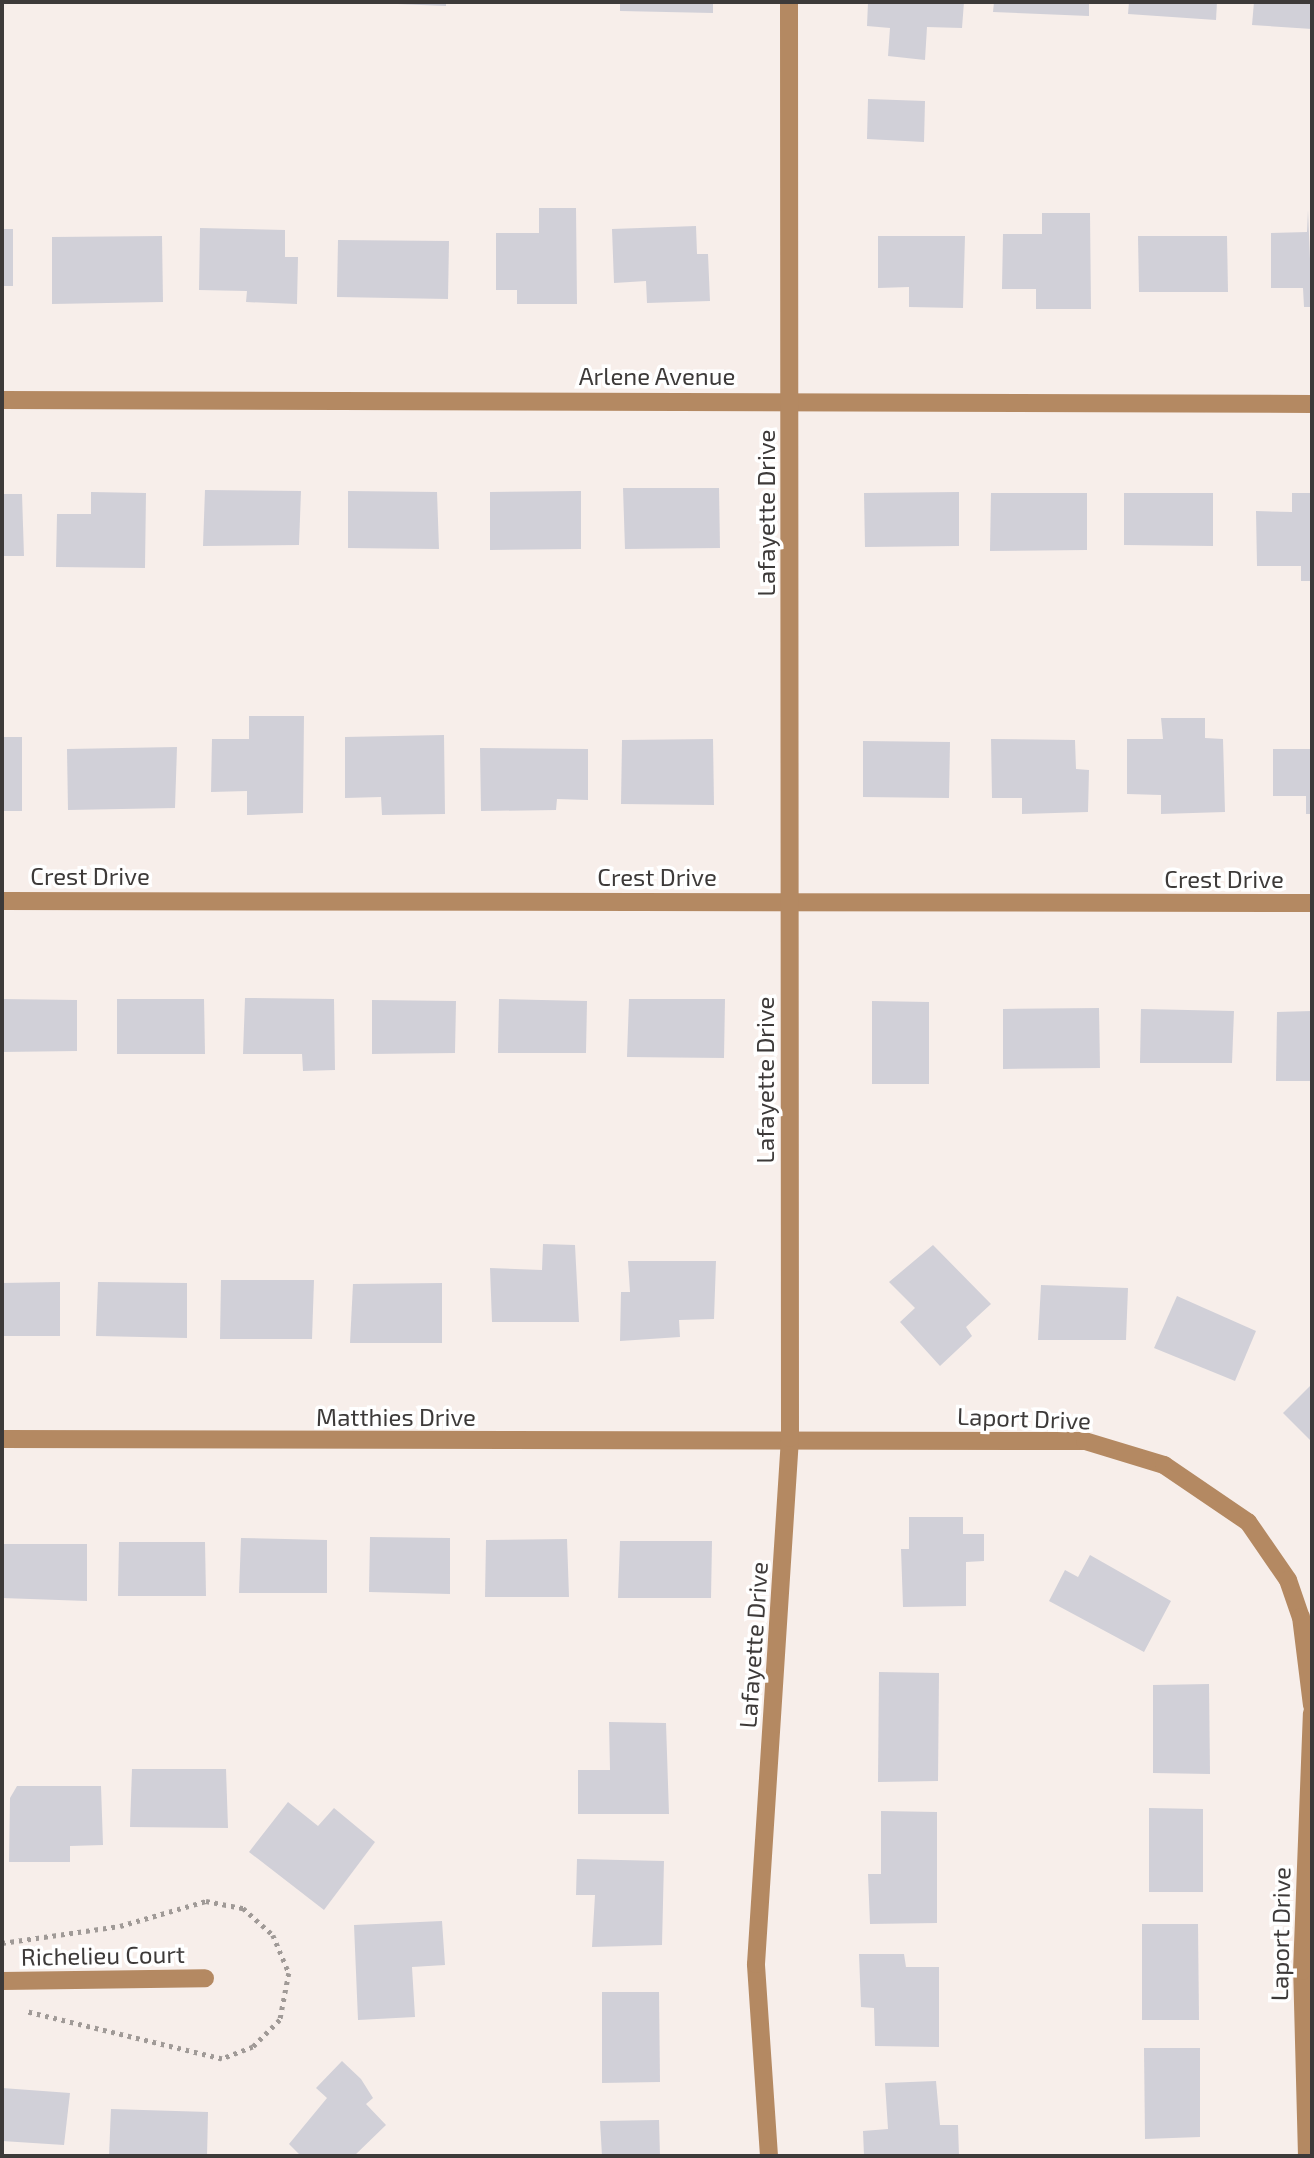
<!DOCTYPE html>
<html>
<head>
<meta charset="utf-8">
<style>
  body { margin:0 }
  #map { position:relative; width:1314px; height:2158px; overflow:hidden; background:#f7eeea; font-family:"Exo 2",sans-serif }
  div>[style] { position:absolute }
  .building>* { inset:0; background:#d1d0d8 }
  .path>* { height:4.5px; margin-top:-2.25px; transform-origin:0; background:repeating-linear-gradient(90deg,#a09a97 0 3.5px,transparent 0 8.5px) }
  .minor>* { height:18px; margin:-9px; padding:0 9px; transform-origin:9px; border-radius:9px; background:#b48962 }
  span { translate:-50% -50%; white-space:nowrap; text-align:center; line-height:1.15; -webkit-text-stroke:7px #fff; paint-order:stroke }
  .street-label { font-size:24px; color:#3d3a39 }
  .frame { position:absolute; inset:0; border:4px solid #3d3a39; pointer-events:none }
</style>
</head>
<body>
<div id="map">
  <div class="building">
    <div style="clip-path:polygon(397px 2px,446px 2px,446px 6px,397px 4px)"></div>
    <div style="clip-path:polygon(620px 2px,713px 2px,713px 13px,620px 11px)"></div>
    <div style="clip-path:polygon(868px 2px,964px 2px,962px 28px,927px 27px,925px 60px,888px 56px,890px 28px,867px 26px)"></div>
    <div style="clip-path:polygon(994px 2px,1089px 2px,1089px 16px,993px 12px)"></div>
    <div style="clip-path:polygon(1129px 2px,1217px 2px,1216px 20px,1128px 14px)"></div>
    <div style="clip-path:polygon(1254px 2px,1312px 2px,1312px 29px,1252px 25px)"></div>
    <div style="clip-path:polygon(868px 99px,925px 101px,924px 142px,867px 139px)"></div>
    <div style="clip-path:polygon(539px 208px,576px 208px,577px 304px,517px 304px,517px 290px,496px 290px,496px 233px,539px 233px)"></div>
    <div style="clip-path:polygon(1308px 210px,1312px 307px,1304px 307px,1303px 288px,1271px 288px,1271px 233px,1307px 232px)"></div>
    <div style="clip-path:polygon(1042px 213px,1090px 213px,1091px 309px,1036px 309px,1036px 289px,1002px 289px,1003px 234px,1042px 234px)"></div>
    <div style="clip-path:polygon(696px 226px,697px 254px,708px 254px,710px 301px,647px 303px,646px 281px,614px 283px,612px 229px)"></div>
    <div style="clip-path:polygon(200px 228px,285px 230px,285px 257px,298px 257px,297px 304px,246px 302px,247px 291px,199px 290px)"></div>
    <div style="clip-path:polygon(2px 229px,13px 229px,13px 286px,2px 286px)"></div>
    <div style="clip-path:polygon(162px 236px,163px 302px,52px 304px,52px 237px)"></div>
    <div style="clip-path:polygon(878px 236px,965px 236px,963px 308px,909px 307px,909px 287px,878px 288px)"></div>
    <div style="clip-path:polygon(1138px 236px,1227px 236px,1228px 292px,1139px 292px)"></div>
    <div style="clip-path:polygon(338px 240px,449px 241px,448px 299px,337px 297px)"></div>
    <div style="clip-path:polygon(623px 488px,719px 488px,720px 548px,625px 549px)"></div>
    <div style="clip-path:polygon(205px 490px,301px 491px,299px 545px,203px 546px)"></div>
    <div style="clip-path:polygon(348px 491px,437px 492px,439px 549px,348px 548px)"></div>
    <div style="clip-path:polygon(581px 491px,581px 549px,490px 550px,490px 492px)"></div>
    <div style="clip-path:polygon(91px 492px,146px 493px,145px 568px,56px 567px,57px 514px,91px 514px)"></div>
    <div style="clip-path:polygon(959px 492px,959px 546px,865px 547px,864px 493px)"></div>
    <div style="clip-path:polygon(991px 493px,1087px 493px,1087px 550px,990px 551px)"></div>
    <div style="clip-path:polygon(1124px 493px,1213px 493px,1213px 546px,1124px 545px)"></div>
    <div style="clip-path:polygon(1292px 493px,1312px 493px,1312px 581px,1301px 581px,1301px 566px,1257px 566px,1256px 511px,1292px 512px)"></div>
    <div style="clip-path:polygon(2px 494px,22px 494px,24px 556px,2px 556px)"></div>
    <div style="clip-path:polygon(249px 716px,304px 716px,303px 813px,247px 815px,247px 791px,211px 792px,212px 739px,249px 739px)"></div>
    <div style="clip-path:polygon(1161px 718px,1205px 718px,1205px 738px,1223px 739px,1225px 812px,1161px 814px,1161px 795px,1127px 794px,1127px 739px,1163px 739px)"></div>
    <div style="clip-path:polygon(444px 735px,445px 814px,382px 815px,381px 797px,345px 798px,345px 737px)"></div>
    <div style="clip-path:polygon(2px 737px,22px 737px,22px 811px,2px 811px)"></div>
    <div style="clip-path:polygon(713px 739px,714px 805px,621px 804px,622px 740px)"></div>
    <div style="clip-path:polygon(991px 739px,1075px 740px,1076px 769px,1089px 770px,1088px 812px,1022px 814px,1022px 798px,992px 798px)"></div>
    <div style="clip-path:polygon(863px 741px,950px 742px,949px 798px,863px 797px)"></div>
    <div style="clip-path:polygon(177px 747px,175px 808px,68px 810px,67px 749px)"></div>
    <div style="clip-path:polygon(480px 748px,588px 749px,588px 800px,557px 799px,556px 810px,481px 811px)"></div>
    <div style="clip-path:polygon(1273px 749px,1312px 749px,1312px 814px,1306px 814px,1306px 796px,1273px 796px)"></div>
    <div style="clip-path:polygon(245px 998px,334px 999px,335px 1070px,303px 1071px,302px 1054px,243px 1054px)"></div>
    <div style="clip-path:polygon(2px 999px,77px 1000px,77px 1051px,2px 1052px)"></div>
    <div style="clip-path:polygon(117px 999px,204px 999px,205px 1054px,117px 1054px)"></div>
    <div style="clip-path:polygon(499px 999px,587px 1001px,586px 1053px,498px 1053px)"></div>
    <div style="clip-path:polygon(629px 999px,725px 999px,724px 1058px,627px 1057px)"></div>
    <div style="clip-path:polygon(372px 1000px,456px 1001px,455px 1053px,372px 1054px)"></div>
    <div style="clip-path:polygon(872px 1001px,929px 1002px,929px 1084px,872px 1084px)"></div>
    <div style="clip-path:polygon(1099px 1008px,1100px 1068px,1003px 1069px,1003px 1009px)"></div>
    <div style="clip-path:polygon(1141px 1009px,1234px 1011px,1232px 1063px,1140px 1063px)"></div>
    <div style="clip-path:polygon(1312px 1011px,1312px 1081px,1276px 1081px,1277px 1012px)"></div>
    <div style="clip-path:polygon(543px 1244px,575px 1245px,579px 1322px,492px 1322px,490px 1268px,542px 1270px)"></div>
    <div style="clip-path:polygon(933px 1245px,991px 1304px,966px 1327px,972px 1336px,940px 1366px,900px 1322px,915px 1308px,889px 1282px)"></div>
    <div style="clip-path:polygon(628px 1261px,716px 1261px,714px 1319px,679px 1320px,680px 1337px,620px 1341px,621px 1292px,630px 1292px)"></div>
    <div style="clip-path:polygon(221px 1280px,314px 1280px,312px 1339px,220px 1339px)"></div>
    <div style="clip-path:polygon(60px 1282px,60px 1336px,2px 1336px,2px 1283px)"></div>
    <div style="clip-path:polygon(98px 1282px,187px 1283px,187px 1338px,96px 1336px)"></div>
    <div style="clip-path:polygon(442px 1283px,442px 1343px,350px 1343px,353px 1284px)"></div>
    <div style="clip-path:polygon(1041px 1285px,1128px 1288px,1126px 1340px,1038px 1340px)"></div>
    <div style="clip-path:polygon(1177px 1296px,1256px 1331px,1235px 1381px,1154px 1348px)"></div>
    <div style="clip-path:polygon(1312px 1384px,1312px 1442px,1283px 1413px)"></div>
    <div style="clip-path:polygon(909px 1517px,963px 1517px,963px 1534px,984px 1534px,984px 1561px,966px 1562px,966px 1606px,903px 1607px,901px 1549px,909px 1549px)"></div>
    <div style="clip-path:polygon(370px 1537px,450px 1538px,450px 1594px,369px 1592px)"></div>
    <div style="clip-path:polygon(241px 1538px,327px 1540px,327px 1593px,239px 1593px)"></div>
    <div style="clip-path:polygon(567px 1539px,569px 1597px,485px 1597px,486px 1540px)"></div>
    <div style="clip-path:polygon(620px 1541px,712px 1541px,711px 1598px,618px 1598px)"></div>
    <div style="clip-path:polygon(119px 1542px,205px 1542px,206px 1596px,118px 1596px)"></div>
    <div style="clip-path:polygon(2px 1544px,87px 1544px,87px 1601px,2px 1598px)"></div>
    <div style="clip-path:polygon(1090px 1555px,1171px 1601px,1144px 1652px,1049px 1601px,1065px 1570px,1078px 1577px)"></div>
    <div style="clip-path:polygon(879px 1672px,939px 1673px,938px 1781px,878px 1782px)"></div>
    <div style="clip-path:polygon(1209px 1684px,1210px 1774px,1153px 1773px,1153px 1685px)"></div>
    <div style="clip-path:polygon(609px 1722px,666px 1723px,669px 1814px,578px 1814px,578px 1770px,610px 1770px)"></div>
    <div style="clip-path:polygon(132px 1769px,226px 1769px,228px 1828px,130px 1827px)"></div>
    <div style="clip-path:polygon(17px 1786px,101px 1786px,103px 1845px,70px 1846px,70px 1862px,9px 1862px,10px 1798px)"></div>
    <div style="clip-path:polygon(288px 1802px,318px 1826px,334px 1808px,375px 1842px,324px 1910px,249px 1852px)"></div>
    <div style="clip-path:polygon(1149px 1808px,1203px 1809px,1203px 1892px,1149px 1892px)"></div>
    <div style="clip-path:polygon(881px 1811px,937px 1812px,937px 1923px,870px 1924px,868px 1874px,881px 1874px)"></div>
    <div style="clip-path:polygon(577px 1859px,664px 1861px,662px 1945px,592px 1947px,595px 1895px,576px 1895px)"></div>
    <div style="clip-path:polygon(442px 1921px,445px 1965px,412px 1967px,415px 2017px,358px 2020px,354px 1925px)"></div>
    <div style="clip-path:polygon(1142px 1924px,1198px 1924px,1199px 2020px,1142px 2020px)"></div>
    <div style="clip-path:polygon(859px 1954px,904px 1954px,906px 1967px,939px 1967px,939px 2047px,875px 2046px,874px 2008px,861px 2007px)"></div>
    <div style="clip-path:polygon(602px 1992px,659px 1992px,660px 2082px,602px 2083px)"></div>
    <div style="clip-path:polygon(1144px 2048px,1200px 2048px,1200px 2137px,1145px 2139px)"></div>
    <div style="clip-path:polygon(342px 2061px,361px 2079px,373px 2098px,366px 2104px,386px 2125px,354px 2156px,301px 2156px,289px 2144px,327px 2098px,316px 2088px)"></div>
    <div style="clip-path:polygon(936px 2081px,940px 2125px,958px 2125px,959px 2156px,864px 2156px,863px 2131px,888px 2129px,885px 2083px)"></div>
    <div style="clip-path:polygon(2px 2088px,70px 2093px,64px 2145px,2px 2141px)"></div>
    <div style="clip-path:polygon(111px 2109px,208px 2112px,207px 2156px,109px 2156px)"></div>
    <div style="clip-path:polygon(659px 2120px,660px 2156px,602px 2156px,600px 2121px)"></div>
  </div>
  <div class="path">
    <div style="left:2px;top:1943px;width:119px;rotate:-8.2deg"></div>
    <div style="left:120px;top:1926px;width:90px;rotate:-16.2deg"></div>
    <div style="left:206px;top:1901px;width:38px;rotate:11deg"></div>
    <div style="left:243px;top:1908px;width:40px;rotate:42deg"></div>
    <div style="left:273px;top:1935px;width:41px;rotate:67.2deg"></div>
    <div style="left:289px;top:1973px;width:48px;rotate:100.8deg"></div>
    <div style="left:280px;top:2020px;width:38px;rotate:135deg"></div>
    <div style="left:253px;top:2047px;width:33px;rotate:159deg"></div>
    <div style="left:222px;top:2059px;width:201px;rotate:-166.4deg"></div>
  </div>
  <div class="minor">
    <div style="left:2px;top:400px;width:1310px;rotate:0.17deg"></div>
    <div style="left:2px;top:901px;width:1310px;rotate:0.09deg"></div>
    <div style="left:2px;top:1439px;width:1083px;rotate:0.11deg"></div>
    <div style="left:1085px;top:1441px;width:83px;rotate:16.9deg"></div>
    <div style="left:1164px;top:1465px;width:102px;rotate:34.2deg"></div>
    <div style="left:1248px;top:1522px;width:70px;rotate:55.4deg"></div>
    <div style="left:1288px;top:1580px;width:39px;rotate:71deg"></div>
    <div style="left:1301px;top:1617px;width:89px;rotate:82.9deg"></div>
    <div style="left:2px;top:1981px;width:203px;rotate:-0.8deg"></div>
    <div style="left:769px;top:2156px;width:192px;rotate:-93.9deg"></div>
    <div style="left:756px;top:1964px;width:527px;rotate:-86.3deg"></div>
    <div style="left:790px;top:1438px;width:1436px;rotate:-90.04deg"></div>
    <div style="left:1307px;top:2156px;width:185px;rotate:-91.5deg"></div>
    <div style="left:1302px;top:1971px;width:258px;rotate:-87.8deg"></div>
  </div>
  <div class="street-label">
    <span style="left:657px;top:376px">Arlene Avenue</span>
    <span style="left:766px;top:513px;rotate:-90deg">Lafayette Drive</span>
    <span style="left:90px;top:876px">Crest Drive</span>
    <span style="left:657px;top:877px">Crest Drive</span>
    <span style="left:1224px;top:879px">Crest Drive</span>
    <span style="left:765px;top:1080px;rotate:-90deg">Lafayette Drive</span>
    <span style="left:396px;top:1417px">Matthies Drive</span>
    <span style="left:1024px;top:1418px;rotate:2deg">Laport Drive</span>
    <span style="left:753px;top:1645px;rotate:-86deg">Lafayette Drive</span>
    <span style="left:1280px;top:1934px;rotate:-89deg">Laport Drive</span>
    <span style="left:103px;top:1955px;rotate:-1deg">Richelieu Court</span>
  </div>
  <div class="frame"></div>
</div>
</body>
</html>
